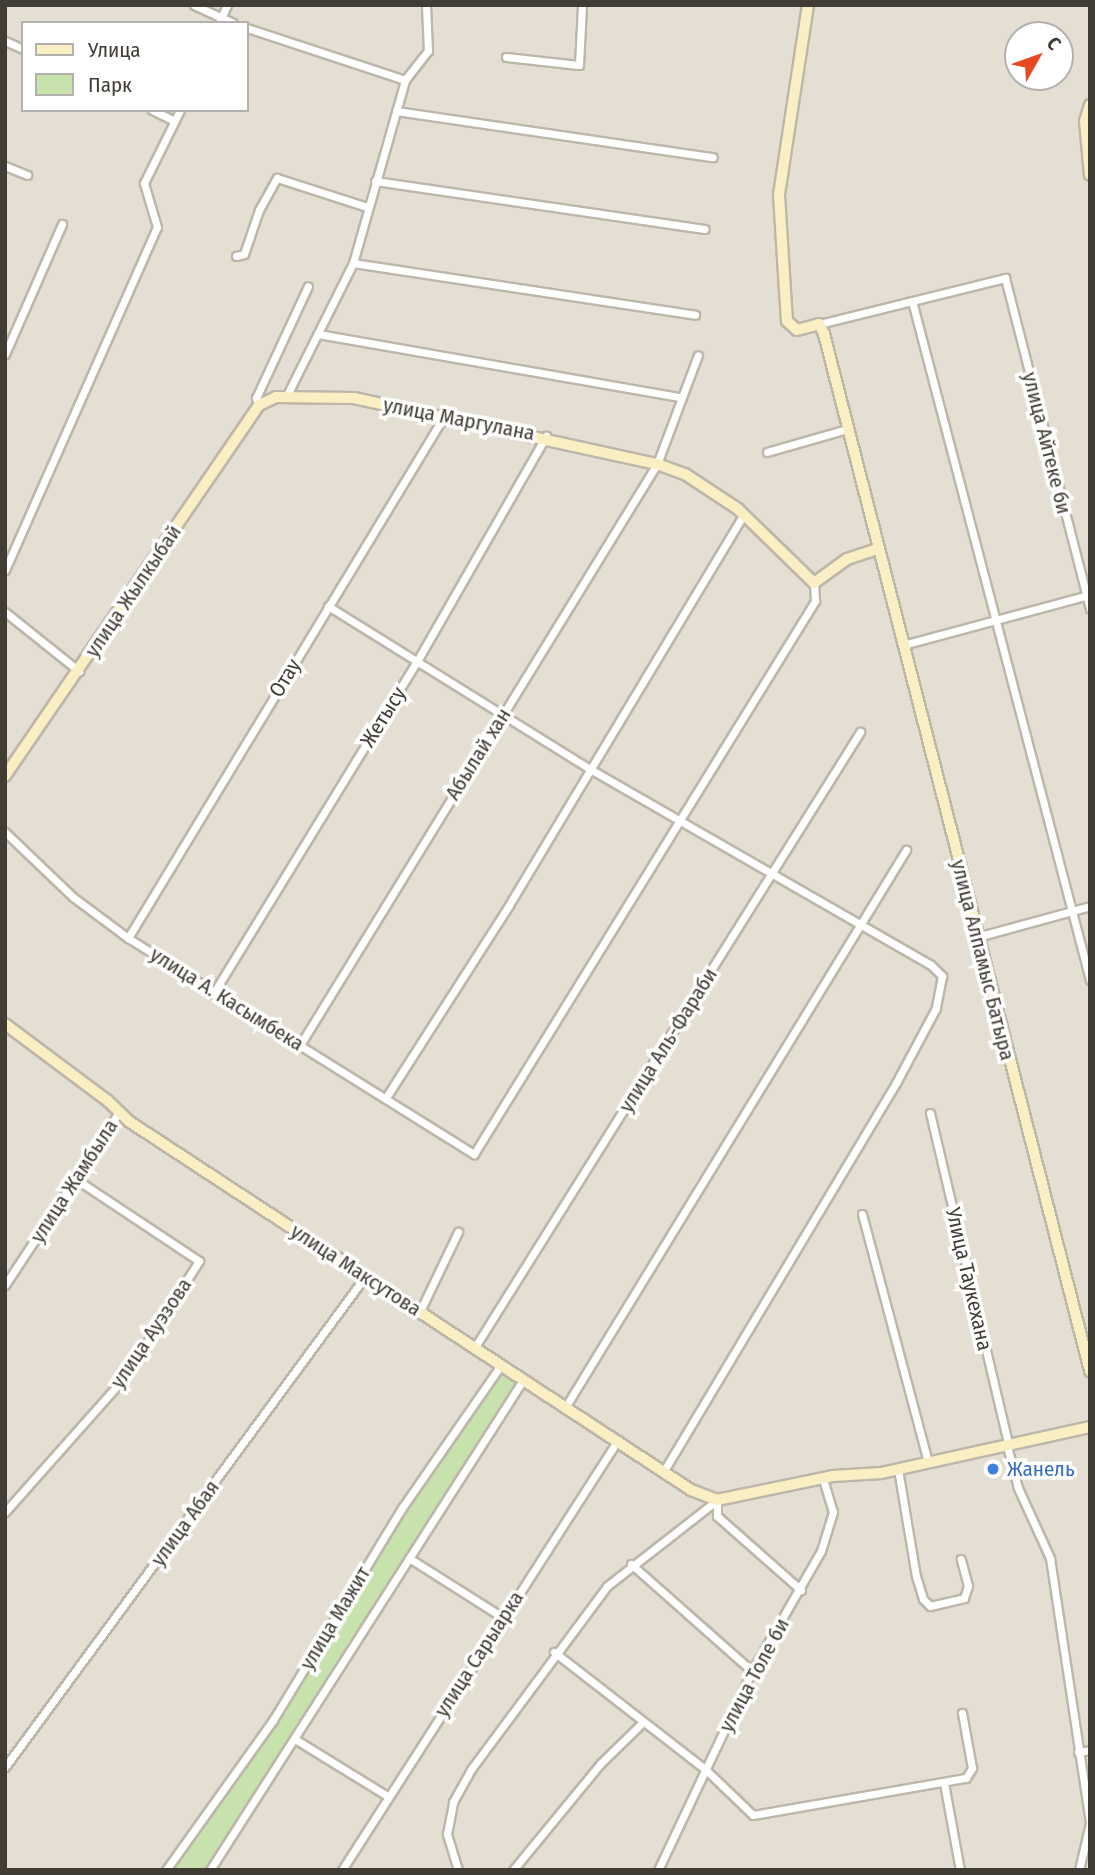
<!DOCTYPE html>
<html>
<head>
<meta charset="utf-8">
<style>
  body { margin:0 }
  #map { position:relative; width:1095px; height:1875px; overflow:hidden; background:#f0ede3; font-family:"Fira Sans Condensed",sans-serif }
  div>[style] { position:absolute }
  .residential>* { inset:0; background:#e4dfd2 }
  .green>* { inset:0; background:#c8e2ae }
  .roads { filter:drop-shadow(2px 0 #bdb7aa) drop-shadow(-2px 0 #bdb7aa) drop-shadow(0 2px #bdb7aa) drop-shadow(0 -2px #bdb7aa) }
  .street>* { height:7px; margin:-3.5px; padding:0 3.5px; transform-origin:3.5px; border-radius:3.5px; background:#fff }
  .secondary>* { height:10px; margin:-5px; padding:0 5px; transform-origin:5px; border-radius:5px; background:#faefc3 }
  .dots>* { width:19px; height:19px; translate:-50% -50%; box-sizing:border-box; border:4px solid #fff; border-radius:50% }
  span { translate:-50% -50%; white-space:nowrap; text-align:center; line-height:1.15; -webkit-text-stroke:7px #fff; paint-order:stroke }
  .street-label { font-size:21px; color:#413d34 }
  .shop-label { font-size:21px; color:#366cbe }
  .left { translate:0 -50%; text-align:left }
  .frame { position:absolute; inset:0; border:7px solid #413d34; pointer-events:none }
  .legend { position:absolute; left:21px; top:21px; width:228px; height:91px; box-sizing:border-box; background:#fff; border:2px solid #b3b1ae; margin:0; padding:9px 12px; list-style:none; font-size:21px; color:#413d34 }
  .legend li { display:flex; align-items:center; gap:14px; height:35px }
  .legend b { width:35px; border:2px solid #b3b1ae }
  .north { position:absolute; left:1004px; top:21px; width:70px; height:70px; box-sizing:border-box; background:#fff; border:2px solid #b3b1ae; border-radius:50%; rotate:50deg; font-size:19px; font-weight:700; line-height:28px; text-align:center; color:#413d34 }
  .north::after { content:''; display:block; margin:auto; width:24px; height:32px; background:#e84822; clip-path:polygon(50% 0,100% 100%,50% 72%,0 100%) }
</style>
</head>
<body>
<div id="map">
  <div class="residential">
    <div style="clip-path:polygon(evenodd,5px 5px,1090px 5px,1090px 1870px,5px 1870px,5px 5px,23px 23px,247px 23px,247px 110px,23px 110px,23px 23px,5px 5px,1018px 35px,1060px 35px,1060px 77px,1018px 77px,1018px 35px)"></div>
  </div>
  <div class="green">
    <div style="clip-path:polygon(509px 1366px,524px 1378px,207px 1870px,163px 1870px,272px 1720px,466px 1414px)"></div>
  </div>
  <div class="roads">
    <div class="street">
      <div style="left:194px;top:5px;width:43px;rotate:24.8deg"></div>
      <div style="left:219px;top:23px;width:20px;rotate:-66deg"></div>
      <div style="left:247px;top:28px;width:166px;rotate:18.2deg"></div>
      <div style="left:5px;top:41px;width:20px;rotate:24deg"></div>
      <div style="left:506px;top:57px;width:73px;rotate:6.3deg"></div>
      <div style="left:579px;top:65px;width:60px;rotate:-87.1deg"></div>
      <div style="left:152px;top:110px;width:25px;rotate:26deg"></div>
      <div style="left:396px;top:111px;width:320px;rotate:8.3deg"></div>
      <div style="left:5px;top:166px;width:24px;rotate:22deg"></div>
      <div style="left:375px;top:181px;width:333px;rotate:8.3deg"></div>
      <div style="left:236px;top:256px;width:8px;rotate:-14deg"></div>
      <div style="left:244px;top:254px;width:46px;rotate:-71.2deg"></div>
      <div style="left:259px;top:210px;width:37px;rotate:-61deg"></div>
      <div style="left:277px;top:178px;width:95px;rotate:17.9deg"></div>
      <div style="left:353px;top:263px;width:346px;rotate:8.6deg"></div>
      <div style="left:912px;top:301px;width:702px;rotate:75.31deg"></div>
      <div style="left:819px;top:324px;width:192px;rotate:-13.9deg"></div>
      <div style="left:1005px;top:278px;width:341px;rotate:75.6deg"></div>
      <div style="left:318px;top:334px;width:366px;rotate:9.9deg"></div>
      <div style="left:5px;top:354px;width:142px;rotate:-66.3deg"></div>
      <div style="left:287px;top:395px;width:148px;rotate:-63.4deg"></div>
      <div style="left:353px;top:263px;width:190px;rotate:-74.1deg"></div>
      <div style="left:405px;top:80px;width:37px;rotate:-52deg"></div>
      <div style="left:428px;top:51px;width:46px;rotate:-92.5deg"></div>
      <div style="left:259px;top:405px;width:8px;rotate:-113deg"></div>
      <div style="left:256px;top:398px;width:123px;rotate:-65.1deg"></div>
      <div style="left:767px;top:452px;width:83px;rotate:-16deg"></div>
      <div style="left:5px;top:570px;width:375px;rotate:-66.1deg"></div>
      <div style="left:157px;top:227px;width:46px;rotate:-106.5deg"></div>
      <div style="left:144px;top:183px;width:81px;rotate:-63.7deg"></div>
      <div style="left:328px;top:606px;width:309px;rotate:31.9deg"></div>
      <div style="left:590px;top:769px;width:393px;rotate:29.9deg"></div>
      <div style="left:931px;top:965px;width:16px;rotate:45deg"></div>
      <div style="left:942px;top:976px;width:33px;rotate:101deg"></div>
      <div style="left:936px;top:1008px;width:85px;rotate:118.1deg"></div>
      <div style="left:896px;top:1083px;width:451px;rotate:120.9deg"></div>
      <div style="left:5px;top:612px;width:95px;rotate:38.6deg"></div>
      <div style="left:903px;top:645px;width:192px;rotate:-15.1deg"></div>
      <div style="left:5px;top:832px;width:94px;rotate:43.7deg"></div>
      <div style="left:73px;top:897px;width:69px;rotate:36.7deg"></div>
      <div style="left:128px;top:938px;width:408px;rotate:32deg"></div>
      <div style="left:474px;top:1154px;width:650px;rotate:-58.34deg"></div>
      <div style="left:815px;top:601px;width:18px;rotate:-93deg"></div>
      <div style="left:977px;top:937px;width:117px;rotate:-15.3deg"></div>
      <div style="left:128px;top:938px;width:608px;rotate:-58.79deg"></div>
      <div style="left:213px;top:994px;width:388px;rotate:-58.5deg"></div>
      <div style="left:416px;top:663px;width:262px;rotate:-60.2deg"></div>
      <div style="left:300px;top:1045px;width:682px;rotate:-58.43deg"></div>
      <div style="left:657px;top:464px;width:116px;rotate:-69.4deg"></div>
      <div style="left:387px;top:1096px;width:227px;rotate:-57.4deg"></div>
      <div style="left:509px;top:905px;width:454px;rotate:-59deg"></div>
      <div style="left:930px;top:1113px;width:342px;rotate:76.7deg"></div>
      <div style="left:862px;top:1214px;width:257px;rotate:75.1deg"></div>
      <div style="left:5px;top:1285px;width:207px;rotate:-56.6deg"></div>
      <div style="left:420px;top:1311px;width:88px;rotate:-64.3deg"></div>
      <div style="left:475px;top:1347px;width:726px;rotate:-57.95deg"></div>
      <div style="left:566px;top:1406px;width:652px;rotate:-58.55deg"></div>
      <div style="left:1007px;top:1446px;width:43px;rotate:75.3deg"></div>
      <div style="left:1018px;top:1488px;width:77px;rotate:65.4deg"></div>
      <div style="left:1050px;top:1558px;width:268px;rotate:81.4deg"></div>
      <div style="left:1090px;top:1823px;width:48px;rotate:103.2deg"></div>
      <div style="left:898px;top:1469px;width:109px;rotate:80.5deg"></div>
      <div style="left:916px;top:1576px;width:24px;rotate:73deg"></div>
      <div style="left:923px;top:1599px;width:10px;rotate:45deg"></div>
      <div style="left:930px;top:1606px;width:35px;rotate:-13deg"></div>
      <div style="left:964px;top:1598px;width:13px;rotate:-72deg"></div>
      <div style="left:968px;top:1586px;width:28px;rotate:-105deg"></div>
      <div style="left:717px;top:1500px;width:16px;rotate:90deg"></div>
      <div style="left:717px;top:1516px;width:112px;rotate:41.4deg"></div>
      <div style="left:5px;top:1512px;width:181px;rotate:-48.4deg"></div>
      <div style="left:125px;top:1377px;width:138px;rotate:-57.5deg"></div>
      <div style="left:199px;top:1261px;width:146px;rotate:-146.4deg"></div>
      <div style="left:409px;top:1558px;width:110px;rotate:32.4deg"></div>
      <div style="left:631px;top:1564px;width:162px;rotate:41.5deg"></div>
      <div style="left:554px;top:1652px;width:191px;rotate:37.8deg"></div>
      <div style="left:705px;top:1769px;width:66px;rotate:43.8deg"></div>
      <div style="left:753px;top:1815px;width:216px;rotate:-9.9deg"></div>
      <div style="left:966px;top:1778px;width:12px;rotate:-59deg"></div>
      <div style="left:972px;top:1768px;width:56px;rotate:-100.3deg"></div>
      <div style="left:295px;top:1739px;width:110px;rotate:31.7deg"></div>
      <div style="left:1078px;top:1752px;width:12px;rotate:-9deg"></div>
      <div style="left:5px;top:1767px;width:607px;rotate:-53.72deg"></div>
      <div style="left:944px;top:1783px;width:88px;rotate:79.6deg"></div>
      <div style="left:166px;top:1870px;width:184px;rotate:-54.5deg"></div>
      <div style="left:273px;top:1720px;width:248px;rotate:-58.7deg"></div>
      <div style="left:402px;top:1508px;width:174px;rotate:-55.3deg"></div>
      <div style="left:210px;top:1870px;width:581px;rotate:-57.43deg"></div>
      <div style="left:342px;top:1870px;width:511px;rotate:-57.31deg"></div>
      <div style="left:458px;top:1870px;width:38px;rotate:-107deg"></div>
      <div style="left:447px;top:1834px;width:33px;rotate:-79deg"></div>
      <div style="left:453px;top:1802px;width:39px;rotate:-61deg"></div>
      <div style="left:472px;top:1768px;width:227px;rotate:-53.4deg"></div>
      <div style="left:607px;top:1586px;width:140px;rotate:-38deg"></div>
      <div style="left:513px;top:1870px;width:137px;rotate:-50.6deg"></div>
      <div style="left:600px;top:1764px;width:59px;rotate:-44.3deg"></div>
      <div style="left:658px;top:1870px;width:220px;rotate:-64.7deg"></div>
      <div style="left:752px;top:1671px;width:138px;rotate:-60.1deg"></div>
      <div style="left:821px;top:1551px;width:41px;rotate:-72.9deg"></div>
      <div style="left:833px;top:1512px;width:34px;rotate:-107deg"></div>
    </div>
    <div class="secondary">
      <div style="left:808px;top:5px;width:192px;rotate:98.7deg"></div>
      <div style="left:779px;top:195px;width:126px;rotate:86.4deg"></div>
      <div style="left:787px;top:321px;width:13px;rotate:42deg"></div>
      <div style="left:797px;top:330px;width:23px;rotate:-15deg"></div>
      <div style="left:819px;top:324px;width:11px;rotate:63deg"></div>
      <div style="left:824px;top:334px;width:1071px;rotate:75.61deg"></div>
      <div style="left:1090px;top:105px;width:17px;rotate:107deg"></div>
      <div style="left:1085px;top:121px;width:54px;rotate:84.7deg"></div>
      <div style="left:5px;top:776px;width:450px;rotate:-55.6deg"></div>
      <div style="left:259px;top:405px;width:19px;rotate:-25deg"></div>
      <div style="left:276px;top:397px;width:78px;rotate:0.7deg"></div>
      <div style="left:354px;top:398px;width:310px;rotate:12.3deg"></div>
      <div style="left:657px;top:464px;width:30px;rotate:20deg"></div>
      <div style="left:685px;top:474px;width:64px;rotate:33.4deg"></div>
      <div style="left:738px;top:509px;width:106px;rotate:44.2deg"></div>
      <div style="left:814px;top:583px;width:41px;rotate:-36deg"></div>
      <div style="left:847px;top:559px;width:32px;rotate:-18deg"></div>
      <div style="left:5px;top:1024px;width:129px;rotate:36.8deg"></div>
      <div style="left:108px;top:1101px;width:30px;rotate:44deg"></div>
      <div style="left:130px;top:1122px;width:671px;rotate:33.26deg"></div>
      <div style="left:691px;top:1490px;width:28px;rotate:21deg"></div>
      <div style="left:717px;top:1500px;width:118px;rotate:-11.7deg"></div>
      <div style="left:833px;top:1476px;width:48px;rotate:-3.6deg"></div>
      <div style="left:881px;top:1473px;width:214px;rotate:-12.4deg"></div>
    </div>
  </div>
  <div class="dots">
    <div style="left:993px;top:1469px;background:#3f7fe0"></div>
  </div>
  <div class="street-label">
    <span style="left:459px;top:419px;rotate:11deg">улица Маргулана</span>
    <span style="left:1047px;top:443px;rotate:76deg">улица Айтеке би</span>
    <span style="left:133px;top:591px;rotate:-56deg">улица Жылкыбай</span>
    <span style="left:285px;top:678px;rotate:-59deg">Отау</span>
    <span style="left:383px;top:717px;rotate:-58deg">Жетысу</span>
    <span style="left:478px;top:754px;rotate:-58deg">Абылай хан</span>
    <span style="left:983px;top:960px;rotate:76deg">улица Алпамыс Батыра</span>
    <span style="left:227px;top:999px;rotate:32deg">улица А. Касымбека</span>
    <span style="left:668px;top:1040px;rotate:-58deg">улица Аль-Фараби</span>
    <span style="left:74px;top:1181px;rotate:-57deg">улица Жамбыла</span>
    <span style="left:356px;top:1270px;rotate:33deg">улица Максутова</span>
    <span style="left:969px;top:1279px;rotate:77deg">Улица Таукехана</span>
    <span style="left:151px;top:1333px;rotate:-56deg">улица Ауэзова</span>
    <span style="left:185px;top:1523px;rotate:-54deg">улица Абая</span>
    <span style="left:335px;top:1618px;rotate:-59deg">улица Мажит</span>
    <span style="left:479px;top:1654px;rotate:-57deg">улица Сарыарка</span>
    <span style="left:754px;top:1675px;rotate:-62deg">улица Толе би</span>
  </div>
  <div class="shop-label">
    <span class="left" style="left:1007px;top:1469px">Жанель</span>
  </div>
  <div class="frame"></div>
  <ul class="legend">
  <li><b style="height:9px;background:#faefc3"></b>Улица</li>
  <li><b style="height:19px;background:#c8e2ae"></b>Парк</li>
  </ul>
  <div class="north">С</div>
</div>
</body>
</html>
